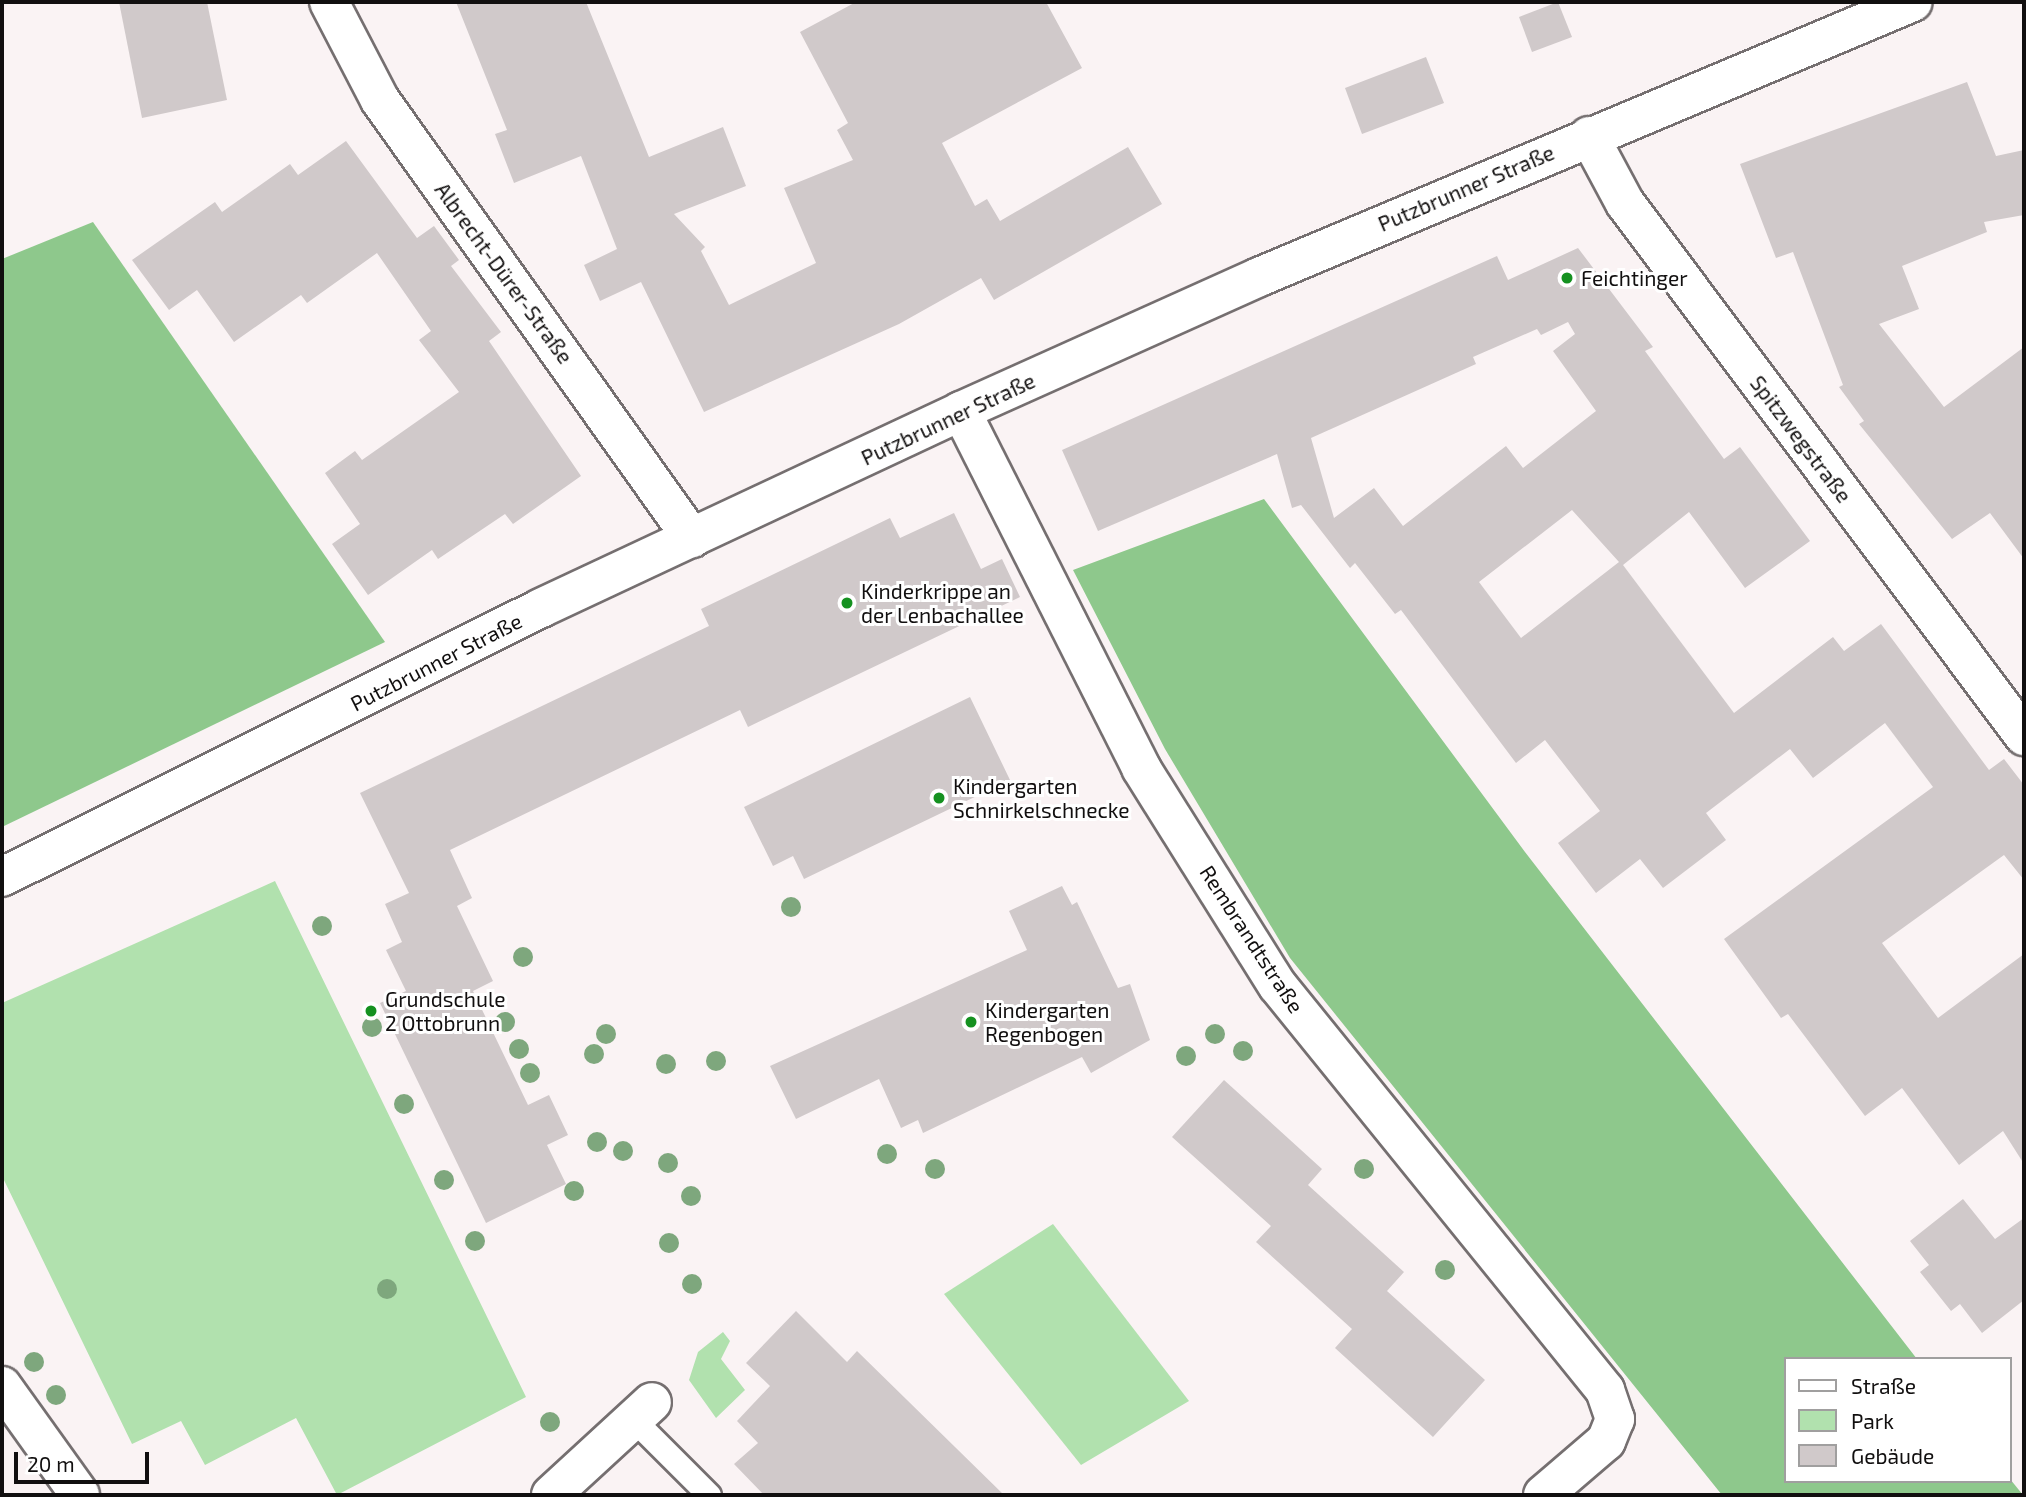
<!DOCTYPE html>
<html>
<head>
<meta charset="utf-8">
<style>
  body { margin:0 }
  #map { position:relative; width:2026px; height:1497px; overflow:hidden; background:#faf3f4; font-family:"Exo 2",sans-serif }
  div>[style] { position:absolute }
  .green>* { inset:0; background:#b1e1ae }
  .forest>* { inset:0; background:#8ec88c }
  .building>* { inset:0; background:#d0c9ca }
  .roads { filter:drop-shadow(2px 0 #756f70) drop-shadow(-2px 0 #756f70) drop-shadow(0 2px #756f70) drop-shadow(0 -2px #756f70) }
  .lane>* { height:23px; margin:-11.5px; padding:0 11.5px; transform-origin:11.5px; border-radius:11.5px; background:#fff }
  .street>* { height:38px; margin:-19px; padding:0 19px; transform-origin:19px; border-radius:19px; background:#fff }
  .secondary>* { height:38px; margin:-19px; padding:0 19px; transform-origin:19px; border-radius:19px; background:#fff }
  .trees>* { width:20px; height:20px; margin:-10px; border-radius:50%; background:#7ea77d }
  .dots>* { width:19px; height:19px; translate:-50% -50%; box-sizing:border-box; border:4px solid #fff; border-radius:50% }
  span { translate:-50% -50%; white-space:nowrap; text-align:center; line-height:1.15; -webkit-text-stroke:6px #fff; paint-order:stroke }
  .street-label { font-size:21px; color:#110f0f }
  .poi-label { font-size:21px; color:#110f0f }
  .left { translate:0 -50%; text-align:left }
  .frame { position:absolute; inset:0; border:4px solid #110f0f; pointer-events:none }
  .legend { position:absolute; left:1784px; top:1357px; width:228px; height:126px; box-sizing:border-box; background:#fff; border:2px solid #a09f9f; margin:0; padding:9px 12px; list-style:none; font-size:21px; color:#110f0f }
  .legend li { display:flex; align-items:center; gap:14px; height:35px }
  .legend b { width:35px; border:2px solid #a09f9f }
  .scale { position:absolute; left:14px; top:1452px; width:135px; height:32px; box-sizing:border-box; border:4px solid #110f0f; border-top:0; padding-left:9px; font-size:21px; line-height:24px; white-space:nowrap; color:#110f0f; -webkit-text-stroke:5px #fff; paint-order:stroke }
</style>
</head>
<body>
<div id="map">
  <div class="green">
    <div style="clip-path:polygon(275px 881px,526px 1397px,337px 1495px,296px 1418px,205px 1465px,181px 1421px,132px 1444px,2px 1176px,2px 1003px)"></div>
    <div style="clip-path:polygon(1053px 1224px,1189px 1401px,1081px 1465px,944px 1294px)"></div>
    <div style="clip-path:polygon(723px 1332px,730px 1341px,721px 1359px,745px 1390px,716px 1418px,689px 1380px,698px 1352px)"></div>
  </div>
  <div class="forest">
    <div style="clip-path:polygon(93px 222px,385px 642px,2px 827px,2px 259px)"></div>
    <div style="clip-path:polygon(1264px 499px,1525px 852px,1917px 1359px,1786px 1359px,1786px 1481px,2010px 1479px,2023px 1495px,1722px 1495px,1290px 958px,1165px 749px,1073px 570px)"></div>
  </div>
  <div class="building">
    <div style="clip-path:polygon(119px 2px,207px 2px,227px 100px,142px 118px)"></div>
    <div style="clip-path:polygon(456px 2px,586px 2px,649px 157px,723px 127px,746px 186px,674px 214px,705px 247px,701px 251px,729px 305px,816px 263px,784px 188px,853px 160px,837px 130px,848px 123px,800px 32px,856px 2px,1046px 2px,1082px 68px,942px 143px,975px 206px,987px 199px,1000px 221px,1128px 147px,1162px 204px,994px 300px,981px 278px,899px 324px,704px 412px,641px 282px,600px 301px,584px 265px,617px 249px,581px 156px,514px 183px,495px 134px,507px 130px)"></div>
    <div style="clip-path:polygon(1558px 2px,1572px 37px,1532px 52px,1519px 17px)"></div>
    <div style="clip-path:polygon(1426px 57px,1444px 103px,1362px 134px,1345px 88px)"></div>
    <div style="clip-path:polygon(1967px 82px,1996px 156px,2024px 150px,2024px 215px,1984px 222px,1987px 232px,1902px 266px,1919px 309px,1879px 324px,1944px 407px,2024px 347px,2024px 559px,1990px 513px,1952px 539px,1859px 424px,1864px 421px,1839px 387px,1843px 385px,1793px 252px,1776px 258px,1740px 164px)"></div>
    <div style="clip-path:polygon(346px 141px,417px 238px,434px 226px,459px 260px,451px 266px,501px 332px,489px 341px,581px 476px,513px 524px,505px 514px,438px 559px,432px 550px,368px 595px,332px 544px,360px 524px,325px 473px,355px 451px,362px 460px,459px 392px,419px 340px,431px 331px,377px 253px,307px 303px,301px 295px,234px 342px,197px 290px,169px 310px,132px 260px,215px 202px,222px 212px,290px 164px,298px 175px)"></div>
    <div style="clip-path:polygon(evenodd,1578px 248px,1653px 347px,1645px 351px,1724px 459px,1740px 447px,1810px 541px,1745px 588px,1689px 512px,1623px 565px,1734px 713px,1833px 637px,1844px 651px,1881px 624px,1989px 770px,2004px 759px,2024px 785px,2024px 880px,2004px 855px,1882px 943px,1938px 1018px,2024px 954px,2024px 1164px,2003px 1131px,1959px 1165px,1902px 1088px,1865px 1116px,1788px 1014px,1781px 1018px,1724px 939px,1933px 787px,1885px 723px,1813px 778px,1790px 749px,1706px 813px,1726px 840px,1663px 888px,1640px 859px,1596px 893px,1558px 843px,1600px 811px,1545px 740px,1516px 763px,1401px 610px,1395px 614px,1355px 563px,1350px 568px,1301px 505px,1292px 508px,1277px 454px,1098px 531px,1062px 450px,1497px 256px,1508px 280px,1578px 248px,1568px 322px,1575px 334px,1553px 351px,1596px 411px,1523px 468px,1506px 446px,1403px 526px,1374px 488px,1334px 518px,1311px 438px,1476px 364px,1473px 357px,1537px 329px,1541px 335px,1568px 322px,1578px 248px,1572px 510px,1619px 562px,1521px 638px,1479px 582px,1572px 510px)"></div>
    <div style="clip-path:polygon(954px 513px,981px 569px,1002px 559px,1020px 597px,748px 727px,740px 710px,450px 850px,472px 898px,457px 906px,493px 981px,473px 991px,528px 1105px,549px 1095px,568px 1135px,547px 1145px,566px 1184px,486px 1223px,380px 1003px,406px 991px,386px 950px,402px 942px,385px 904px,409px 893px,360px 793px,709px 626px,701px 609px,890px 518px,900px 538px)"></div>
    <div style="clip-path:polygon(970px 697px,1010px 780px,804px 879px,793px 856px,773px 866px,744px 807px)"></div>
    <div style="clip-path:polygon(1062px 886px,1072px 905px,1077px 902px,1118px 988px,1130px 984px,1150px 1040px,1091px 1073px,1082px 1057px,923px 1133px,918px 1120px,901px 1128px,879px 1079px,796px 1119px,770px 1066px,1027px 950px,1009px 911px)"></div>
    <div style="clip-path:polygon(1224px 1080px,1322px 1169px,1308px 1185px,1404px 1272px,1387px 1291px,1485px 1380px,1433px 1437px,1335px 1348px,1352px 1329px,1256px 1242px,1271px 1226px,1172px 1137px)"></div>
    <div style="clip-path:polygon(1963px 1199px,1995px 1239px,2024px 1218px,2024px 1300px,1982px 1333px,1960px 1304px,1951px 1311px,1920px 1272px,1929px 1265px,1910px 1241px)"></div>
    <div style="clip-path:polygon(796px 1311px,847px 1362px,857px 1351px,1004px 1495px,764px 1495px,734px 1464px,758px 1443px,737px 1421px,770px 1386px,746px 1363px)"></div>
  </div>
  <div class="roads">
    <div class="lane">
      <div style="left:634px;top:1420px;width:106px;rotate:45deg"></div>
    </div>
    <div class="street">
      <div style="left:329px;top:2px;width:110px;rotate:62.5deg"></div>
      <div style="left:380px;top:100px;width:538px;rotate:54.54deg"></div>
      <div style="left:1589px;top:136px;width:76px;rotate:61.8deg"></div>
      <div style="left:1625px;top:203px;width:666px;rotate:53.18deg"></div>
      <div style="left:961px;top:411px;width:400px;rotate:63.2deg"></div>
      <div style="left:1141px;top:768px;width:257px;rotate:57.9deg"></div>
      <div style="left:1278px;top:986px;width:520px;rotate:51.01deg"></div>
      <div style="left:1605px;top:1390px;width:31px;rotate:71deg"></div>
      <div style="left:1615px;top:1419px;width:24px;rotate:112deg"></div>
      <div style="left:1606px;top:1441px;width:83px;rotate:139.4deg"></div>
      <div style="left:2px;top:1386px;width:134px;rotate:54.4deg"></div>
      <div style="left:551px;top:1495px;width:137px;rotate:-42.6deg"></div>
    </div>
    <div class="secondary">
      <div style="left:2px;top:877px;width:602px;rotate:-26.52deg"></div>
      <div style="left:541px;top:608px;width:464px;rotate:-25.1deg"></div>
      <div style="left:961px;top:411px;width:327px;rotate:-24.2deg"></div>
      <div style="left:1259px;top:277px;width:709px;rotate:-22.81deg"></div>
    </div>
  </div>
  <div class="trees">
    <div style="left:791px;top:907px"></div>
    <div style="left:322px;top:926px"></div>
    <div style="left:523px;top:957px"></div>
    <div style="left:505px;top:1022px"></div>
    <div style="left:372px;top:1027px"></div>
    <div style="left:606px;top:1034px"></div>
    <div style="left:1215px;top:1034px"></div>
    <div style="left:519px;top:1049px"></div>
    <div style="left:1243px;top:1051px"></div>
    <div style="left:594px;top:1054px"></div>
    <div style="left:1186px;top:1056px"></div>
    <div style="left:716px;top:1061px"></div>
    <div style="left:666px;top:1064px"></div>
    <div style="left:530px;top:1073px"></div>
    <div style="left:404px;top:1104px"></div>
    <div style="left:597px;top:1142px"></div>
    <div style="left:623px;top:1151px"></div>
    <div style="left:887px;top:1154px"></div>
    <div style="left:668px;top:1163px"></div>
    <div style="left:935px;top:1169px"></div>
    <div style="left:1364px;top:1169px"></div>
    <div style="left:444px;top:1180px"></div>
    <div style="left:574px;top:1191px"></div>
    <div style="left:691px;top:1196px"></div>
    <div style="left:475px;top:1241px"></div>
    <div style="left:669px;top:1243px"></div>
    <div style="left:1445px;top:1270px"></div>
    <div style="left:692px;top:1284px"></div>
    <div style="left:387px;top:1289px"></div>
    <div style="left:34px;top:1362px"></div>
    <div style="left:56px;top:1395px"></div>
    <div style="left:550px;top:1422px"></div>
  </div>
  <div class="dots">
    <div style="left:1567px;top:278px;background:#159120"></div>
    <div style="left:847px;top:603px;background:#159120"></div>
    <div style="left:939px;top:798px;background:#159120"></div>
    <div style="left:371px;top:1011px;background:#159120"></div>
    <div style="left:971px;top:1022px;background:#159120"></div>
  </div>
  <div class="street-label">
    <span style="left:1466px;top:188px;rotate:-23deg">Putzbrunner Straße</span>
    <span style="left:504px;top:273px;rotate:54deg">Albrecht-Dürer-Straße</span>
    <span style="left:948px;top:419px;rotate:-25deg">Putzbrunner Straße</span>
    <span style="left:1801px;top:439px;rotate:53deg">Spitzwegstraße</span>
    <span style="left:436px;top:662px;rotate:-27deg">Putzbrunner Straße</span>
    <span style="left:1252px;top:939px;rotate:57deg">Rembrandtstraße</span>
  </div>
  <div class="poi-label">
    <span class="left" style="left:1581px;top:278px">Feichtinger</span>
    <span class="left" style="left:861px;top:603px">Kinderkrippe an<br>der Lenbachallee</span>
    <span class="left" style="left:953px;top:798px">Kindergarten<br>Schnirkelschnecke</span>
    <span class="left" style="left:385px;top:1011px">Grundschule<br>2 Ottobrunn</span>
    <span class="left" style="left:985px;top:1022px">Kindergarten<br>Regenbogen</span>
  </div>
  <div class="frame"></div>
  <ul class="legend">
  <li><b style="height:9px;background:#fff"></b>Straße</li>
  <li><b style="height:19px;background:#b1e1ae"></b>Park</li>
  <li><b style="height:19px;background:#d0c9ca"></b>Gebäude</li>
  </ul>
  <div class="scale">20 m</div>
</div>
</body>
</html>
